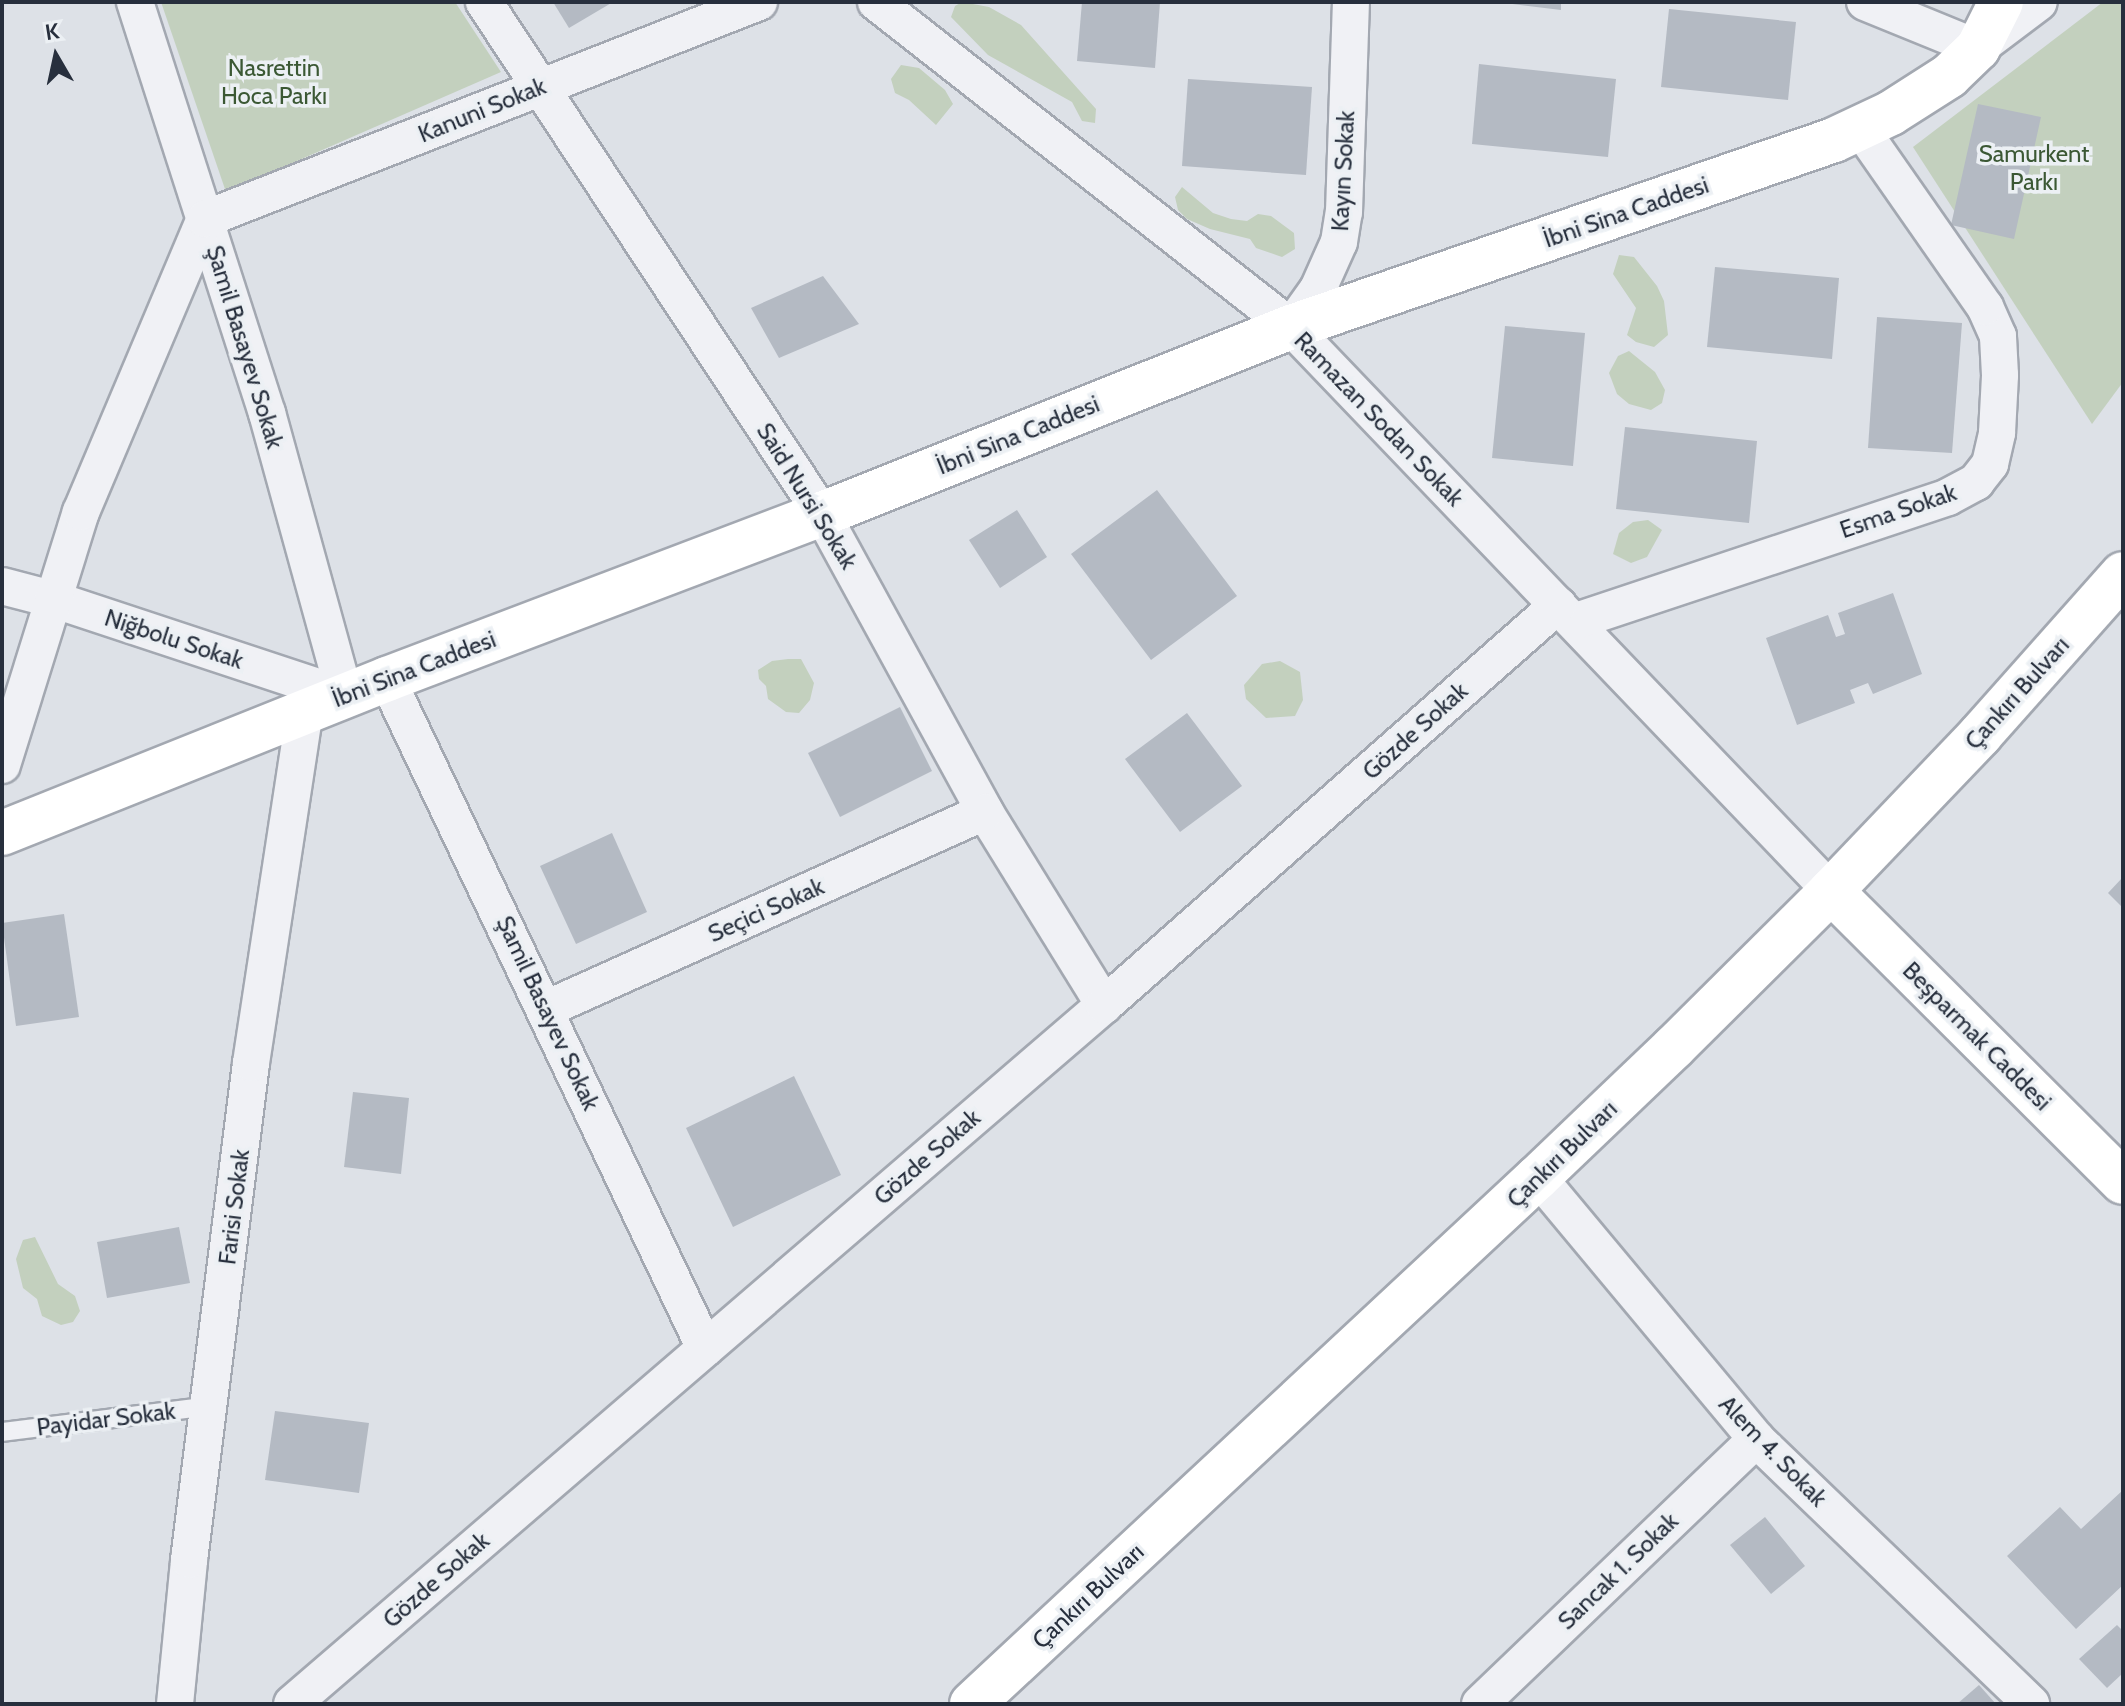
<!DOCTYPE html>
<html>
<head>
<meta charset="utf-8">
<style>
  body { margin:0 }
  #map { position:relative; width:2125px; height:1706px; overflow:hidden; background:#dde1e7; font-family:Cabin,sans-serif }
  div>[style] { position:absolute }
  .green>* { inset:0; background:#c3d0be }
  .building>* { inset:0; background:#b4bac3 }
  .roads { filter:drop-shadow(2px 0 #a3a8b1) drop-shadow(-2px 0 #a3a8b1) drop-shadow(0 2px #a3a8b1) drop-shadow(0 -2px #a3a8b1) }
  .lane>* { height:18px; margin:-9px; padding:0 9px; transform-origin:9px; border-radius:9px; background:#f0f1f5 }
  .street>* { height:36px; margin:-18px; padding:0 18px; transform-origin:18px; border-radius:18px; background:#f0f1f5 }
  .secondary>* { height:44px; margin:-22px; padding:0 22px; transform-origin:22px; border-radius:22px; background:#fff }
  span { translate:-50% -50%; white-space:nowrap; text-align:center; line-height:1.15; -webkit-text-stroke:7px #ecf0f4; paint-order:stroke }
  .park-label { font-size:24px; color:#3b5834 }
  .street-label { font-size:24px; color:#272f3d }
  .frame { position:absolute; inset:0; border:4px solid #272f3d; pointer-events:none }
  .north { position:absolute; left:16px; top:16px; width:80px; height:80px; -webkit-text-stroke:6px #ecf0f4; paint-order:stroke; rotate:351deg; font-size:22px; font-weight:700; line-height:32px; text-align:center; color:#272f3d }
  .north::after { content:''; display:block; margin:auto; width:28px; height:36px; background:#272f3d; clip-path:polygon(50% 0,100% 100%,50% 72%,0 100%) }
</style>
</head>
<body>
<div id="map">
  <div class="green">
    <div style="clip-path:polygon(161px 2px,455px 2px,501px 72px,226px 192px)"></div>
    <div style="clip-path:polygon(962px 2px,989px 7px,1021px 25px,1096px 109px,1095px 123px,1082px 121px,1072px 102px,988px 55px,951px 17px,955px 6px)"></div>
    <div style="clip-path:polygon(2103px 2px,2123px 2px,2123px 382px,2092px 424px,1913px 147px)"></div>
    <div style="clip-path:polygon(901px 65px,919px 68px,945px 90px,953px 104px,936px 125px,909px 100px,895px 93px,891px 79px)"></div>
    <div style="clip-path:polygon(1182px 187px,1213px 213px,1231px 219px,1247px 221px,1258px 214px,1271px 216px,1294px 233px,1295px 249px,1282px 257px,1256px 248px,1250px 239px,1210px 229px,1187px 219px,1178px 210px,1175px 197px)"></div>
    <div style="clip-path:polygon(1619px 255px,1634px 257px,1657px 286px,1664px 301px,1668px 335px,1654px 347px,1636px 342px,1627px 335px,1636px 308px,1613px 274px)"></div>
    <div style="clip-path:polygon(1629px 351px,1655px 372px,1665px 390px,1662px 403px,1651px 410px,1629px 404px,1617px 394px,1609px 373px,1618px 356px)"></div>
    <div style="clip-path:polygon(1648px 520px,1662px 530px,1647px 557px,1631px 563px,1613px 554px,1619px 533px,1633px 522px)"></div>
    <div style="clip-path:polygon(788px 659px,801px 659px,814px 683px,810px 700px,799px 713px,786px 712px,768px 699px,766px 686px,759px 679px,758px 670px,772px 661px)"></div>
    <div style="clip-path:polygon(1280px 661px,1300px 672px,1303px 700px,1295px 716px,1266px 718px,1246px 699px,1244px 685px,1262px 664px)"></div>
    <div style="clip-path:polygon(35px 1237px,58px 1284px,75px 1296px,80px 1311px,73px 1322px,61px 1325px,42px 1316px,37px 1299px,23px 1288px,16px 1259px,23px 1240px)"></div>
  </div>
  <div class="building">
    <div style="clip-path:polygon(553px 2px,613px 2px,569px 28px)"></div>
    <div style="clip-path:polygon(1082px 2px,1160px 2px,1155px 68px,1077px 61px)"></div>
    <div style="clip-path:polygon(1497px 2px,1561px 2px,1561px 10px)"></div>
    <div style="clip-path:polygon(1669px 9px,1796px 22px,1788px 100px,1661px 87px)"></div>
    <div style="clip-path:polygon(1479px 64px,1616px 79px,1608px 157px,1472px 144px)"></div>
    <div style="clip-path:polygon(1188px 79px,1312px 87px,1306px 175px,1182px 166px)"></div>
    <div style="clip-path:polygon(1978px 104px,2041px 117px,2014px 239px,1951px 225px)"></div>
    <div style="clip-path:polygon(1715px 267px,1839px 278px,1832px 359px,1707px 347px)"></div>
    <div style="clip-path:polygon(823px 276px,859px 324px,779px 358px,751px 308px)"></div>
    <div style="clip-path:polygon(1877px 317px,1962px 323px,1952px 453px,1868px 448px)"></div>
    <div style="clip-path:polygon(1505px 326px,1585px 333px,1573px 466px,1492px 458px)"></div>
    <div style="clip-path:polygon(1625px 427px,1757px 441px,1749px 523px,1616px 509px)"></div>
    <div style="clip-path:polygon(1157px 490px,1237px 596px,1151px 660px,1071px 554px)"></div>
    <div style="clip-path:polygon(1017px 510px,1047px 557px,1000px 588px,969px 540px)"></div>
    <div style="clip-path:polygon(1893px 593px,1922px 674px,1873px 694px,1868px 683px,1850px 690px,1855px 703px,1797px 725px,1766px 638px,1828px 615px,1836px 637px,1845px 634px,1838px 613px)"></div>
    <div style="clip-path:polygon(900px 707px,932px 771px,840px 817px,808px 753px)"></div>
    <div style="clip-path:polygon(1187px 713px,1242px 786px,1180px 832px,1125px 759px)"></div>
    <div style="clip-path:polygon(612px 833px,647px 912px,576px 944px,540px 866px)"></div>
    <div style="clip-path:polygon(2123px 877px,2123px 908px,2108px 893px)"></div>
    <div style="clip-path:polygon(64px 914px,79px 1017px,16px 1026px,2px 923px)"></div>
    <div style="clip-path:polygon(794px 1076px,841px 1175px,733px 1227px,686px 1128px)"></div>
    <div style="clip-path:polygon(353px 1092px,409px 1098px,401px 1174px,344px 1167px)"></div>
    <div style="clip-path:polygon(179px 1227px,190px 1283px,107px 1298px,97px 1242px)"></div>
    <div style="clip-path:polygon(275px 1411px,369px 1423px,359px 1493px,265px 1480px)"></div>
    <div style="clip-path:polygon(2123px 1490px,2123px 1585px,2076px 1629px,2007px 1556px,2060px 1507px,2081px 1529px)"></div>
    <div style="clip-path:polygon(1765px 1517px,1805px 1566px,1771px 1594px,1730px 1545px)"></div>
    <div style="clip-path:polygon(2117px 1625px,2123px 1631px,2123px 1673px,2107px 1688px,2079px 1659px)"></div>
    <div style="clip-path:polygon(1979px 1685px,1996px 1704px,1957px 1704px)"></div>
  </div>
  <div class="roads">
    <div class="lane">
      <div style="left:2px;top:1432px;width:210px;rotate:-7.1deg"></div>
    </div>
    <div class="street">
      <div style="left:135px;top:2px;width:432px;rotate:72.2deg"></div>
      <div style="left:267px;top:413px;width:294px;rotate:74.6deg"></div>
      <div style="left:484px;top:2px;width:614px;rotate:56.57deg"></div>
      <div style="left:822px;top:514px;width:340px;rotate:61.3deg"></div>
      <div style="left:985px;top:812px;width:227px;rotate:58.3deg"></div>
      <div style="left:876px;top:2px;width:527px;rotate:38.07deg"></div>
      <div style="left:1291px;top:327px;width:781px;rotate:46.25deg"></div>
      <div style="left:1865px;top:2px;width:122px;rotate:22.2deg"></div>
      <div style="left:1978px;top:48px;width:76px;rotate:-37deg"></div>
      <div style="left:1291px;top:327px;width:47px;rotate:-54.6deg"></div>
      <div style="left:1318px;top:289px;width:51px;rotate:-65.9deg"></div>
      <div style="left:1339px;top:242px;width:30px;rotate:-81deg"></div>
      <div style="left:1344px;top:212px;width:210px;rotate:-88.1deg"></div>
      <div style="left:2px;top:586px;width:52px;rotate:14.6deg"></div>
      <div style="left:52px;top:599px;width:309px;rotate:18.3deg"></div>
      <div style="left:1576px;top:621px;width:392px;rotate:-18.4deg"></div>
      <div style="left:1948px;top:497px;width:32px;rotate:-28deg"></div>
      <div style="left:1976px;top:482px;width:23px;rotate:-52deg"></div>
      <div style="left:1990px;top:464px;width:32px;rotate:-77deg"></div>
      <div style="left:1997px;top:433px;width:58px;rotate:-87deg"></div>
      <div style="left:2000px;top:375px;width:39px;rotate:-93deg"></div>
      <div style="left:1998px;top:336px;width:32px;rotate:-114deg"></div>
      <div style="left:1985px;top:307px;width:217px;rotate:-124.9deg"></div>
      <div style="left:387px;top:679px;width:741px;rotate:64.58deg"></div>
      <div style="left:2px;top:765px;width:265px;rotate:-72.7deg"></div>
      <div style="left:81px;top:512px;width:318px;rotate:-67.1deg"></div>
      <div style="left:205px;top:219px;width:595px;rotate:-21.39deg"></div>
      <div style="left:546px;top:1009px;width:481px;rotate:-24.2deg"></div>
      <div style="left:1538px;top:1177px;width:341px;rotate:50.2deg"></div>
      <div style="left:1756px;top:1439px;width:382px;rotate:43.9deg"></div>
      <div style="left:175px;top:1704px;width:145px;rotate:-84.4deg"></div>
      <div style="left:189px;top:1560px;width:501px;rotate:-82.89deg"></div>
      <div style="left:251px;top:1063px;width:356px;rotate:-81.3deg"></div>
      <div style="left:292px;top:1704px;width:1071px;rotate:-40.72deg"></div>
      <div style="left:1104px;top:1005px;width:605px;rotate:-41.38deg"></div>
      <div style="left:1480px;top:1704px;width:383px;rotate:-43.8deg"></div>
    </div>
    <div class="secondary">
      <div style="left:2px;top:833px;width:415px;rotate:-21.8deg"></div>
      <div style="left:387px;top:679px;width:465px;rotate:-20.8deg"></div>
      <div style="left:822px;top:514px;width:505px;rotate:-21.74deg"></div>
      <div style="left:1291px;top:327px;width:574px;rotate:-19deg"></div>
      <div style="left:1834px;top:140px;width:63px;rotate:-25.3deg"></div>
      <div style="left:1891px;top:113px;width:69px;rotate:-32.5deg"></div>
      <div style="left:1949px;top:76px;width:40px;rotate:-44deg"></div>
      <div style="left:1978px;top:48px;width:51px;rotate:-63.4deg"></div>
      <div style="left:1831px;top:891px;width:412px;rotate:44.9deg"></div>
      <div style="left:972px;top:1704px;width:773px;rotate:-42.96deg"></div>
      <div style="left:1538px;top:1177px;width:188px;rotate:-43.7deg"></div>
      <div style="left:1674px;top:1047px;width:221px;rotate:-44.8deg"></div>
      <div style="left:1831px;top:891px;width:216px;rotate:-46.3deg"></div>
      <div style="left:1980px;top:735px;width:215px;rotate:-48.4deg"></div>
    </div>
  </div>
  <div class="park-label">
    <span style="left:274px;top:82px">Nasrettin<br>Hoca Parkı</span>
    <span style="left:2034px;top:168px">Samurkent<br>Parkı</span>
  </div>
  <div class="street-label">
    <span style="left:482px;top:110px;rotate:-22deg">Kanuni Sokak</span>
    <span style="left:1343px;top:171px;rotate:-87deg">Kayın Sokak</span>
    <span style="left:1626px;top:212px;rotate:-19deg">İbni Sina Caddesi</span>
    <span style="left:245px;top:347px;rotate:73deg">Şamil Basayev Sokak</span>
    <span style="left:1379px;top:419px;rotate:46deg">Ramazan Sodan Sokak</span>
    <span style="left:1018px;top:435px;rotate:-22deg">İbni Sina Caddesi</span>
    <span style="left:807px;top:496px;rotate:58deg">Said Nursi Sokak</span>
    <span style="left:1898px;top:511px;rotate:-19deg">Esma Sokak</span>
    <span style="left:174px;top:639px;rotate:18deg">Niğbolu Sokak</span>
    <span style="left:414px;top:669px;rotate:-21deg">İbni Sina Caddesi</span>
    <span style="left:2017px;top:693px;rotate:-48deg">Çankırı Bulvarı</span>
    <span style="left:1415px;top:731px;rotate:-42deg">Gözde Sokak</span>
    <span style="left:766px;top:910px;rotate:-24deg">Seçici Sokak</span>
    <span style="left:548px;top:1013px;rotate:65deg">Şamil Basayev Sokak</span>
    <span style="left:1977px;top:1036px;rotate:45deg">Beşparmak Caddesi</span>
    <span style="left:1562px;top:1154px;rotate:-44deg">Çankırı Bulvarı</span>
    <span style="left:927px;top:1157px;rotate:-41deg">Gözde Sokak</span>
    <span style="left:234px;top:1207px;rotate:-83deg">Farisi Sokak</span>
    <span style="left:106px;top:1419px;rotate:-7deg">Payidar Sokak</span>
    <span style="left:1773px;top:1451px;rotate:46deg">Alem 4. Sokak</span>
    <span style="left:1618px;top:1571px;rotate:-44deg">Sancak 1. Sokak</span>
    <span style="left:436px;top:1580px;rotate:-41deg">Gözde Sokak</span>
    <span style="left:1088px;top:1596px;rotate:-43deg">Çankırı Bulvarı</span>
  </div>
  <div class="frame"></div>
  <div class="north">K</div>
</div>
</body>
</html>
